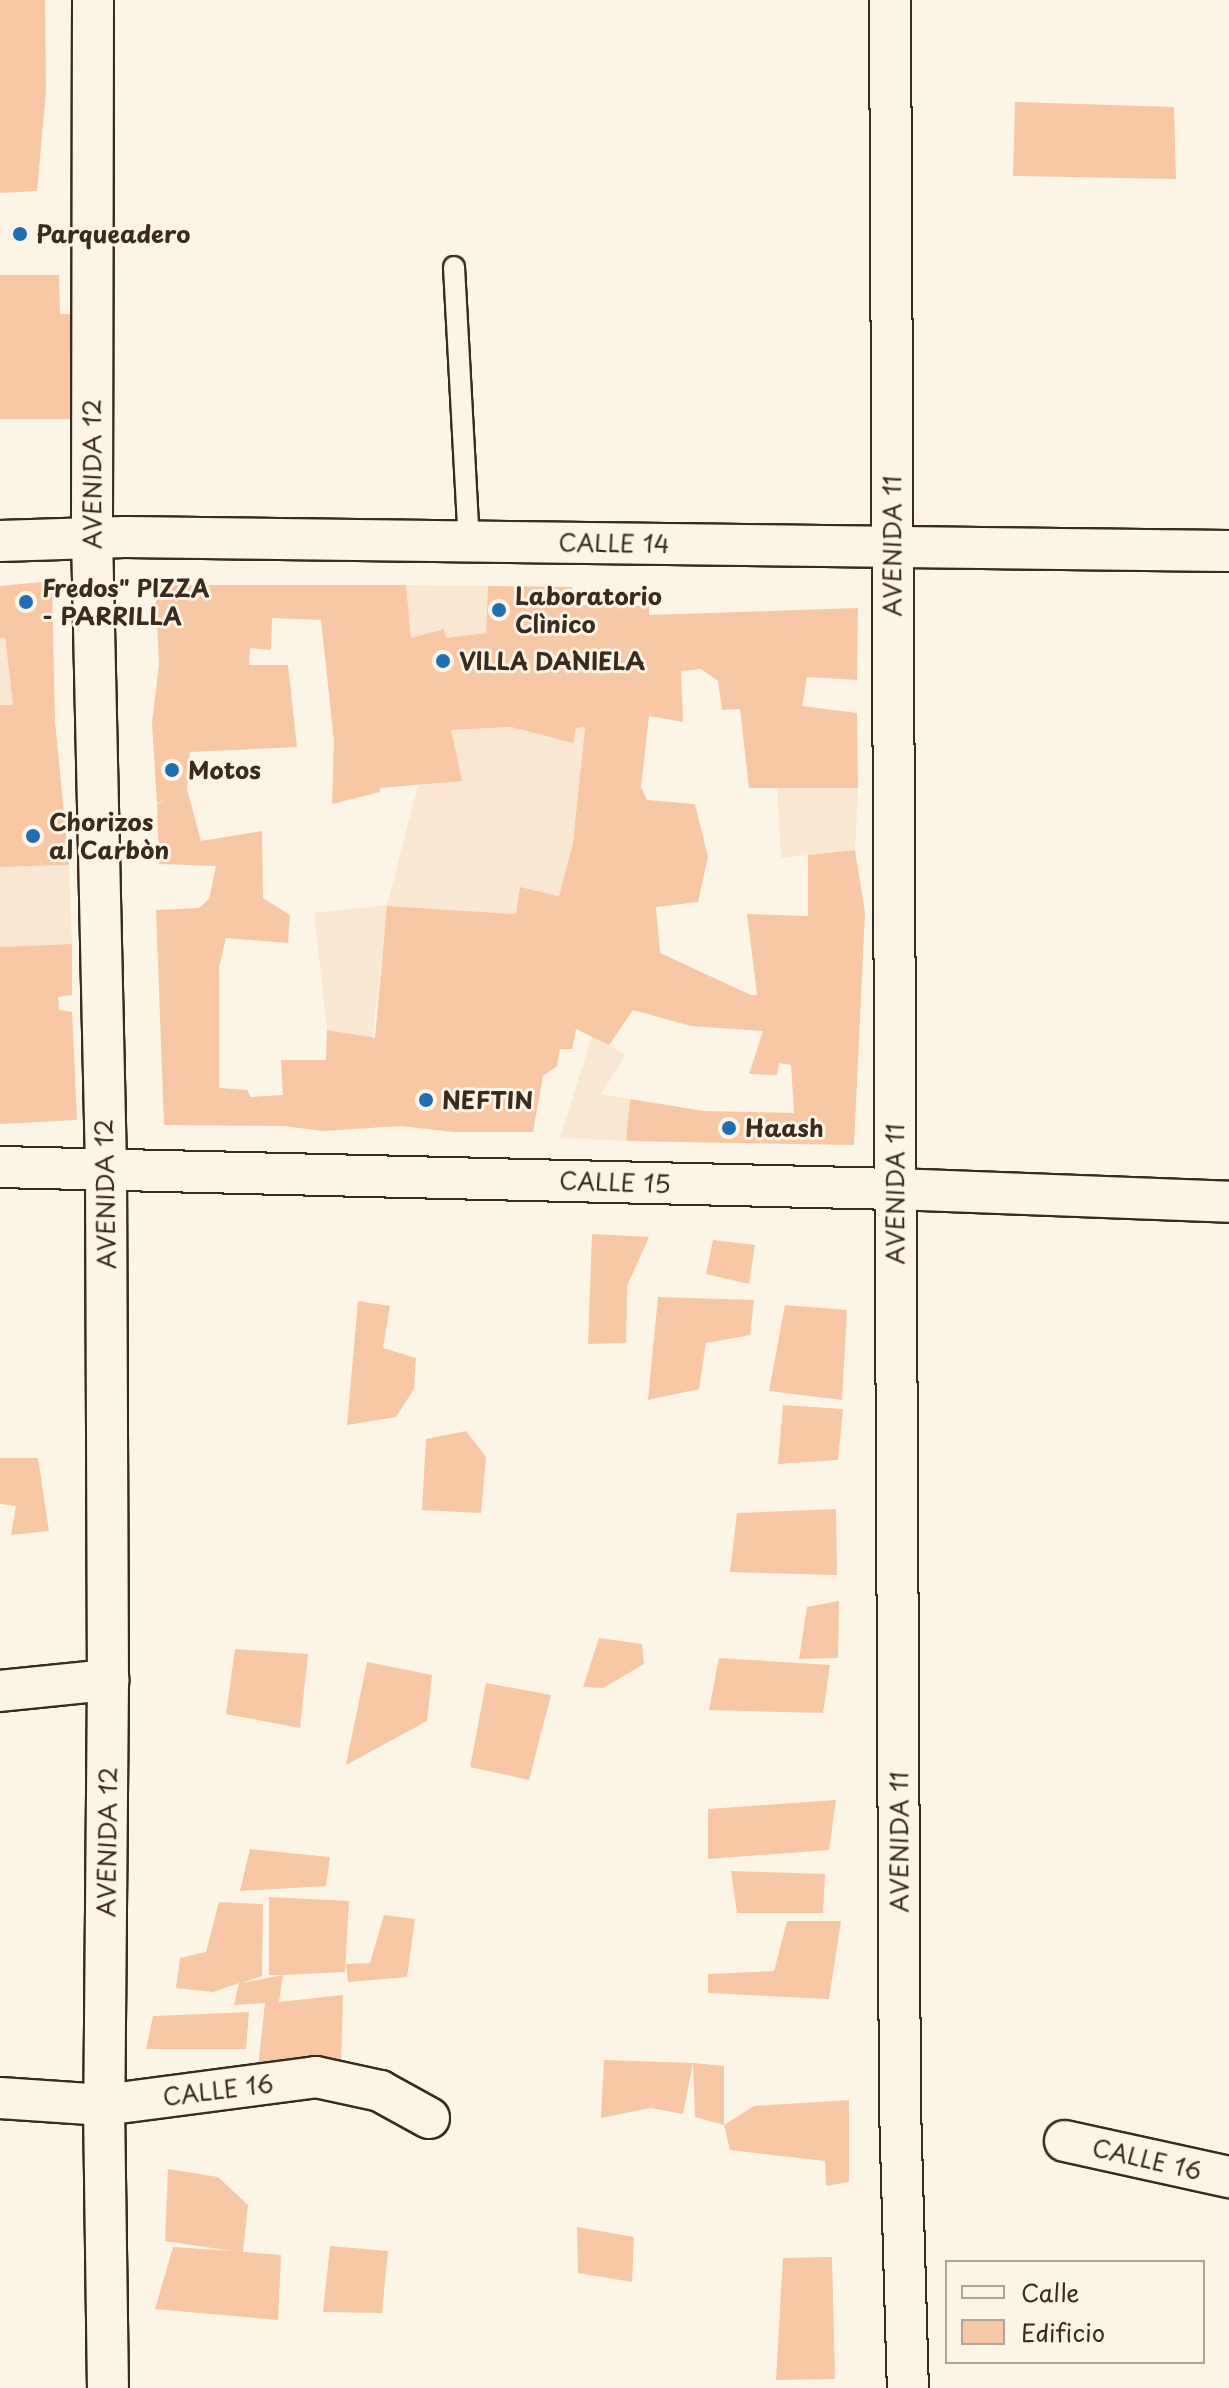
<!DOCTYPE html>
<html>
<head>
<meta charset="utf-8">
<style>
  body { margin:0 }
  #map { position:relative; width:1229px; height:2388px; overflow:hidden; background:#fcf5e5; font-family:"Playpen Sans",sans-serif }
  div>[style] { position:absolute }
  .built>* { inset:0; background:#fae7d2 }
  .building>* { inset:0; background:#f7c7a6 }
  .roads { filter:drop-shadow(2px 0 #3b2a1e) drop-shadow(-2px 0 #3b2a1e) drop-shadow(0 2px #3b2a1e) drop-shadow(0 -2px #3b2a1e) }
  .service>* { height:20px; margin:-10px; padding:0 10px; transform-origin:10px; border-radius:10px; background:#fcf5e5 }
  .minor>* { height:40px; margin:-20px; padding:0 20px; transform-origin:20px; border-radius:20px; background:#fcf5e5 }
  .dots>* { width:22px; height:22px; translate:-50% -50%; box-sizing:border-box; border:4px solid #fcf5e5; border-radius:50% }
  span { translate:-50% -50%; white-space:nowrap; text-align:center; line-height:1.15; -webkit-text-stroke:6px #fcf5e5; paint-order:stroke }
  .poi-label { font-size:24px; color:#3b2a1e; font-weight:700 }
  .left { translate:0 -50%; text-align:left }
  .street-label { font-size:24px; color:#3b2a1e }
  .legend { position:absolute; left:945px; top:2260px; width:260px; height:104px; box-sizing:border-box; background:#fcf5e5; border:2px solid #afa495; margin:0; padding:10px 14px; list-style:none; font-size:24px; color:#3b2a1e }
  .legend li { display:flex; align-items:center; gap:16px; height:40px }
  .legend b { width:40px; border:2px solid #afa495 }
</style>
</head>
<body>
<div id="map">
  <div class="built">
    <div style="clip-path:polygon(406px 585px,488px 586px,486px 633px,446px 638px,444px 629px,411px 638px)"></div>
    <div style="clip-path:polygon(0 638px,5px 638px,13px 705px,0 705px)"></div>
    <div style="clip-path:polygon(511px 727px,572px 743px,576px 728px,585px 727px,573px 843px,559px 896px,521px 887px,516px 914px,388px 906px,372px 1038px,327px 1030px,314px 913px,387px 905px,418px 785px,461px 781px,451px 730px)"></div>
    <div style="clip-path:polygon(777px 788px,858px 788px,855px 850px,781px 858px)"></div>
    <div style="clip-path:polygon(69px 865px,72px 944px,0 947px,0 867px)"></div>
    <div style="clip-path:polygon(592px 1036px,626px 1055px,601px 1094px,630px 1099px,626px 1141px,560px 1138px)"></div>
  </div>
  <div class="building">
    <div style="clip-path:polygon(0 0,45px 0,46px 91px,37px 191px,0 193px)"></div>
    <div style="clip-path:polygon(1015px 102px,1174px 107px,1176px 179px,1013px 176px)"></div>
    <div style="clip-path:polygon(0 275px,59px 275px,60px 314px,79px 314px,73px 419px,0 419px)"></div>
    <div style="clip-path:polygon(52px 581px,55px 721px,69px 865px,0 867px,0 705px,13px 705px,5px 638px,0 638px,0 586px)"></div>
    <div style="clip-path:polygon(evenodd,155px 585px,406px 585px,411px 638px,444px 629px,446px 638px,486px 633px,488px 586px,572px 587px,573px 605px,649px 606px,649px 615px,858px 608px,857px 680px,807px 677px,802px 706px,857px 713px,858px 788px,749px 788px,740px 709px,722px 710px,718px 681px,701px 669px,681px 671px,683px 722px,649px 716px,641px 787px,647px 800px,695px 804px,708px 857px,698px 902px,656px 907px,660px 953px,751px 995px,757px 995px,747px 914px,808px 916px,808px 855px,855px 850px,865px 913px,854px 1145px,626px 1141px,630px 1099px,704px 1111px,794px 1113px,791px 1065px,779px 1063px,777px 1075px,749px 1074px,763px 1031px,691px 1026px,633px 1010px,609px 1045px,576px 1029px,572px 1049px,560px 1049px,557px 1066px,543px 1076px,533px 1132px,453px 1132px,401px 1126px,322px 1131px,284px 1126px,164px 1125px,156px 910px,199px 908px,209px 899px,216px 866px,159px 864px,157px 804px,165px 800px,157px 803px,152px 723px,159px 664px,155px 585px,272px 618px,321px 620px,334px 741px,332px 804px,380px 792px,380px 788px,462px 781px,451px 730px,511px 727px,573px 743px,576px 728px,585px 727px,573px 843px,559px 896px,520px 887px,516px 914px,387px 906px,375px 1038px,327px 1030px,326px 1060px,281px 1060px,283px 1095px,251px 1097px,247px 1090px,219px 1088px,219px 967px,226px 938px,288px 943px,290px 915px,263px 898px,262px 831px,201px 841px,187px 789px,190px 752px,297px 747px,288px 665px,249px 665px,250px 648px,271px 650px,272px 618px)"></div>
    <div style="clip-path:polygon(72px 944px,72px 995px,58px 997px,59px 1010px,72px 1012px,77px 1120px,0 1124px,0 947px)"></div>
    <div style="clip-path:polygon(592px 1234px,649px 1237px,627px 1286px,626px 1343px,588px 1344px)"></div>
    <div style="clip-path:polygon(713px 1240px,755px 1245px,749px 1284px,706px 1274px)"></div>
    <div style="clip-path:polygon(658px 1297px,754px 1300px,750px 1335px,706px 1343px,699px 1389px,648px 1400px)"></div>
    <div style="clip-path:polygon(358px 1301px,390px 1306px,383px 1348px,416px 1358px,414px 1389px,396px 1417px,347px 1425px)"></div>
    <div style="clip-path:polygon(785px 1305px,847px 1310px,842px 1400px,769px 1391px)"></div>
    <div style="clip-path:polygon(783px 1405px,843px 1409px,838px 1460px,778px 1464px)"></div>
    <div style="clip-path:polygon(466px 1431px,486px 1457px,481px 1513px,422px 1510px,426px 1439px)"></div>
    <div style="clip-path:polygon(0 1458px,38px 1458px,49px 1531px,11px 1535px,16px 1506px,0 1504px)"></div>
    <div style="clip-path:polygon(836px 1509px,837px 1575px,730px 1572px,737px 1513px)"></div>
    <div style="clip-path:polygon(839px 1601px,838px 1658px,799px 1659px,807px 1607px)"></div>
    <div style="clip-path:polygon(599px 1638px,642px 1644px,644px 1664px,603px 1688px,583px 1687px)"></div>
    <div style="clip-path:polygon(235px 1649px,308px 1654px,300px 1728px,226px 1714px)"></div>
    <div style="clip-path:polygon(719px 1658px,830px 1665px,823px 1713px,709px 1710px)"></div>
    <div style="clip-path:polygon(367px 1662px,432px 1675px,427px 1721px,346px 1765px)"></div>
    <div style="clip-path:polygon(486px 1683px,551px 1695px,529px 1780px,470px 1767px)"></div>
    <div style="clip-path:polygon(836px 1800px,829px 1850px,708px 1859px,708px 1809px)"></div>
    <div style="clip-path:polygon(250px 1849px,330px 1857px,326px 1886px,240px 1891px)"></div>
    <div style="clip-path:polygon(731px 1871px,825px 1874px,823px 1913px,737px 1913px)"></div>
    <div style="clip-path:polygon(269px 1897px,349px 1901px,345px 1972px,283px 1975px,279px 2002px,343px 1995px,341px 2067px,258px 2067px,265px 2003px,234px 2005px,239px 1983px,213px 1992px,176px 1988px,180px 1958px,206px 1952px,219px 1902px,263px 1904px,262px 1976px,242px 1983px,283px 1975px,269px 1975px)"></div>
    <div style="clip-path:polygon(384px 1915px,415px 1919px,407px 1977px,348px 1982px,346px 1964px,370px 1963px)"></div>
    <div style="clip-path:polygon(787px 1921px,841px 1921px,829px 1999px,708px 1993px,708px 1974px,774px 1971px)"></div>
    <div style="clip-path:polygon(249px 2012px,246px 2049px,146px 2049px,153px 2016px)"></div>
    <div style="clip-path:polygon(604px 2060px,693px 2063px,724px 2066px,724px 2125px,754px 2106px,849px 2100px,849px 2182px,826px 2186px,825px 2161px,730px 2150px,724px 2125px,695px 2117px,693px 2063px,683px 2114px,651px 2108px,601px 2118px)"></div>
    <div style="clip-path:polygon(168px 2169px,218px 2177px,248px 2205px,243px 2252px,281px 2255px,278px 2320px,155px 2309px,173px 2247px,232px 2251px,165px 2241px)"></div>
    <div style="clip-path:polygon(577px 2227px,634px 2237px,632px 2282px,578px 2273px)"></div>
    <div style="clip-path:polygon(330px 2246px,388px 2251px,382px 2313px,323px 2312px)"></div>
    <div style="clip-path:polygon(832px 2257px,835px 2379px,776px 2380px,783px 2258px)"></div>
  </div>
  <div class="roads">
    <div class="service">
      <div style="left:454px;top:267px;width:274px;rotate:86.9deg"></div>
    </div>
    <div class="minor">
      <div style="left:93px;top:0;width:536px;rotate:90.11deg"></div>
      <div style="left:92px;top:536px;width:632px;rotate:88.73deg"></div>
      <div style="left:106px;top:1168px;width:512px;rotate:89.78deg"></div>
      <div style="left:108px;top:1680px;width:425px;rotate:90.5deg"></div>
      <div style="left:104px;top:2105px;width:283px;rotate:89.2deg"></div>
      <div style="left:890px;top:0;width:2107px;rotate:89.73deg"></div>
      <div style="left:900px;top:2107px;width:281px;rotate:88.4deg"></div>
      <div style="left:0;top:541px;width:125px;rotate:-1.8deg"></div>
      <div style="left:125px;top:537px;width:1104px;rotate:0.73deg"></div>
      <div style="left:0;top:1167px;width:895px;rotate:1.41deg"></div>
      <div style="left:895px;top:1189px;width:334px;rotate:2.2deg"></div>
      <div style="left:0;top:1691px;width:109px;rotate:-5.8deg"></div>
      <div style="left:0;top:2098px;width:104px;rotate:3.9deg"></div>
      <div style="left:104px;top:2105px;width:214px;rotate:-7.5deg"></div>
      <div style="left:316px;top:2077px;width:66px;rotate:12.3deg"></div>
      <div style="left:380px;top:2091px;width:56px;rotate:28.9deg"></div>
      <div style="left:1065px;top:2141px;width:168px;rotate:12.4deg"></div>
    </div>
  </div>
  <div class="dots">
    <div style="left:20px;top:234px;background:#1f6fb2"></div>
    <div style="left:26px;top:602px;background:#1f6fb2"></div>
    <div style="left:499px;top:610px;background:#1f6fb2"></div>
    <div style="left:443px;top:661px;background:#1f6fb2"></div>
    <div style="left:172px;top:770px;background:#1f6fb2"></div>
    <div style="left:33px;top:836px;background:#1f6fb2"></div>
    <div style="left:426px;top:1100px;background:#1f6fb2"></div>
    <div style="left:729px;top:1128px;background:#1f6fb2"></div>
  </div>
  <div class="poi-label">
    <span class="left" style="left:36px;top:234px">Parqueadero</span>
    <span class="left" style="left:42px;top:602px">Fredos" PIZZA<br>- PARRILLA</span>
    <span class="left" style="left:515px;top:610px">Laboratorio<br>Clìnico</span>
    <span class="left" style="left:459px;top:661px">VILLA DANIELA</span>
    <span class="left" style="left:188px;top:770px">Motos</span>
    <span class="left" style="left:49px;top:836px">Chorizos<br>al Carbòn</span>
    <span class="left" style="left:442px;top:1100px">NEFTIN</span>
    <span class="left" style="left:745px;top:1128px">Haash</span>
  </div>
  <div class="street-label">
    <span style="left:92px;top:474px;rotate:-90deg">AVENIDA 12</span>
    <span style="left:614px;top:543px;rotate:1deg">CALLE 14</span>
    <span style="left:892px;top:546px;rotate:-90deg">AVENIDA 11</span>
    <span style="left:615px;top:1182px;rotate:2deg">CALLE 15</span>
    <span style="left:105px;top:1194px;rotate:-91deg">AVENIDA 12</span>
    <span style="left:895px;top:1194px;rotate:-90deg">AVENIDA 11</span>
    <span style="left:107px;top:1842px;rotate:-89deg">AVENIDA 12</span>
    <span style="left:899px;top:1842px;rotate:-90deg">AVENIDA 11</span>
    <span style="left:218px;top:2090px;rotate:-7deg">CALLE 16</span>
    <span style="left:1147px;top:2159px;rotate:13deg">CALLE 16</span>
  </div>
  <ul class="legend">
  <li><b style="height:10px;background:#fcf5e5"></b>Calle</li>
  <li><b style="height:22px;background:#f7c7a6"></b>Edificio</li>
  </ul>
</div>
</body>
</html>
